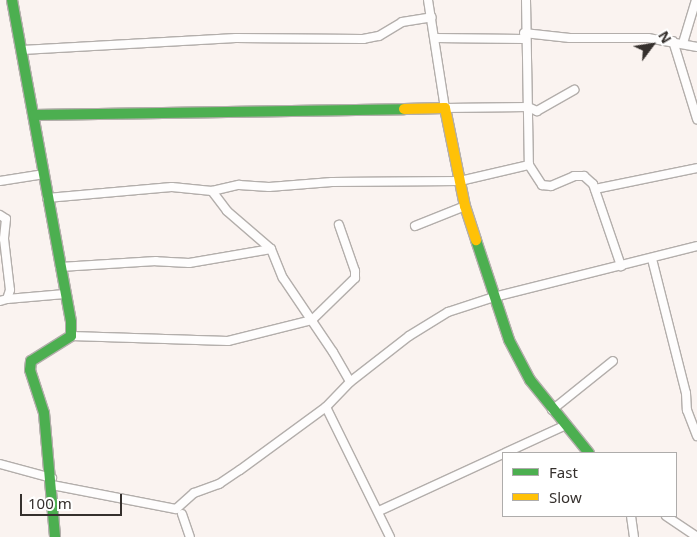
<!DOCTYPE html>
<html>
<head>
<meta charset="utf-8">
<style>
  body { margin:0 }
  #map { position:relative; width:697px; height:537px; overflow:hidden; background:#faf3f0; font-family:"Noto Sans",sans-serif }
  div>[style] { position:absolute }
  .roads { filter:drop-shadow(1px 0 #b3aeab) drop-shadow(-1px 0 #b3aeab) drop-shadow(0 1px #b3aeab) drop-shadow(0 -1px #b3aeab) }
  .street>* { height:8px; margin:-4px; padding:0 4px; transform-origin:4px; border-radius:4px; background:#fefdfd }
  .fast>* { height:10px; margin:-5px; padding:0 5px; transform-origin:5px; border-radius:5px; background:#4caf50 }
  .slow>* { height:10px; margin:-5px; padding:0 5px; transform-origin:5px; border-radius:5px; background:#ffc107 }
  span { translate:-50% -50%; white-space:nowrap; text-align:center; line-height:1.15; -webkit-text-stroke:4px #fff; paint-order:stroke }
  .legend { position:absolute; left:502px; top:452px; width:175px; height:65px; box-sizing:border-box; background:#fff; border:1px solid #aeacab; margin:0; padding:6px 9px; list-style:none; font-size:15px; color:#35302d }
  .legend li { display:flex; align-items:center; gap:10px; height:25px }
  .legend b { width:25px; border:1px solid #aeacab }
  .north { position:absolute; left:627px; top:20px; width:50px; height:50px; -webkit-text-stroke:4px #fff; paint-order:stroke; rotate:59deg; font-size:14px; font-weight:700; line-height:20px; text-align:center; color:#35302d }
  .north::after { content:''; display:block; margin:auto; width:18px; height:22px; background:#35302d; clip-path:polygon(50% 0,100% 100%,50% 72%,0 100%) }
  .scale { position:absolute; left:20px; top:494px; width:102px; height:22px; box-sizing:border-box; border:2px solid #35302d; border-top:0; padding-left:6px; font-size:15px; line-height:18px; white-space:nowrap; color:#35302d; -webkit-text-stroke:4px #fff; paint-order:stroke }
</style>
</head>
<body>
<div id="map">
  <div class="roads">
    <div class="street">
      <div style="left:428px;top:0;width:109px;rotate:81.1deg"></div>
      <div style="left:445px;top:108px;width:83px;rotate:-0.7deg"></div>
      <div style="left:528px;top:107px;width:10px;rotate:24deg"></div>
      <div style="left:537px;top:111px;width:43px;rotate:-29.6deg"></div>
      <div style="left:526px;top:0;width:165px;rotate:89deg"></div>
      <div style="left:529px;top:165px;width:24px;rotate:57deg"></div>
      <div style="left:542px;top:185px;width:9px;rotate:6deg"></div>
      <div style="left:551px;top:186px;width:25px;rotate:-23deg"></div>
      <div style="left:574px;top:176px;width:10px"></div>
      <div style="left:584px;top:176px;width:12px;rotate:42deg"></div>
      <div style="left:593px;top:184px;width:87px;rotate:71.1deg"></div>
      <div style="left:524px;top:33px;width:46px;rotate:6.2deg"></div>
      <div style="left:570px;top:38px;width:78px"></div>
      <div style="left:648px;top:38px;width:50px;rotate:10.4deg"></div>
      <div style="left:435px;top:38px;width:89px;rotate:0.6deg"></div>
      <div style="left:673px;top:41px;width:82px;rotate:72.9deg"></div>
      <div style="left:683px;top:43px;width:45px;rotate:-73.2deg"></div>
      <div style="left:22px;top:50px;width:214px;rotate:-3.2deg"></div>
      <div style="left:236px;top:38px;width:127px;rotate:0.5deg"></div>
      <div style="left:363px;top:39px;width:16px;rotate:-11deg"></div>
      <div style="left:379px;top:36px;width:27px;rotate:-31deg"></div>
      <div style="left:402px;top:22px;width:30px;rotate:-9deg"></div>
      <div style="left:0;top:181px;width:45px;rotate:-9deg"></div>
      <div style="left:460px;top:181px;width:71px;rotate:-13.1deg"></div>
      <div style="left:595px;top:189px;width:104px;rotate:-11.6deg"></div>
      <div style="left:212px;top:191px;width:28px;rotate:-13deg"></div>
      <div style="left:239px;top:185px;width:30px;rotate:4deg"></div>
      <div style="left:269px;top:187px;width:63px;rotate:-4.5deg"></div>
      <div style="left:332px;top:182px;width:127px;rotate:-0.5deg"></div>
      <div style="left:47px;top:198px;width:125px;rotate:-5deg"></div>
      <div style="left:172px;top:187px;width:40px;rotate:5.7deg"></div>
      <div style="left:212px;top:191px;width:25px;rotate:53deg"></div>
      <div style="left:227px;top:211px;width:58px;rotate:40.8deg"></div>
      <div style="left:271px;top:249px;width:83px;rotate:170.3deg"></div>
      <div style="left:189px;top:263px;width:33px;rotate:-177deg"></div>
      <div style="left:156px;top:261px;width:96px;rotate:176.4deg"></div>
      <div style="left:0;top:215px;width:7px;rotate:34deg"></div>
      <div style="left:6px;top:219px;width:20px;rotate:96deg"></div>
      <div style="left:4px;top:239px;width:51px;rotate:83.3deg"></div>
      <div style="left:10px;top:290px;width:9px;rotate:108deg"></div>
      <div style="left:7px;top:299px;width:7px;rotate:164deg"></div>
      <div style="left:415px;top:226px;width:54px;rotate:-21.8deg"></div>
      <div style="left:271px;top:249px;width:31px;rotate:68deg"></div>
      <div style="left:283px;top:278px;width:89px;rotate:56deg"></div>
      <div style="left:333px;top:352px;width:34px;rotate:60deg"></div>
      <div style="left:652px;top:259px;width:138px;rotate:75.8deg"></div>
      <div style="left:686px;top:393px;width:17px;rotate:87deg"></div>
      <div style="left:687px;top:410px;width:28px;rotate:69deg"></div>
      <div style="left:7px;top:299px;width:58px;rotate:-4.9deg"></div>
      <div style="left:71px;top:336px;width:157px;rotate:1.8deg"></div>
      <div style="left:228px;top:341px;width:87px;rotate:-14deg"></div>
      <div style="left:312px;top:320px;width:60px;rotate:-44.3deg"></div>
      <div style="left:355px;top:278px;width:7px;rotate:-90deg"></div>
      <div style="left:355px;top:271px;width:49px;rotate:-109.2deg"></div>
      <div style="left:326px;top:407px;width:35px;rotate:-46deg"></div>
      <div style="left:350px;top:382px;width:75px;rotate:-37.9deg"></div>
      <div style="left:409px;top:336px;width:46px;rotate:-31.6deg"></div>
      <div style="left:448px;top:312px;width:48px;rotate:-18.1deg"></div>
      <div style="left:494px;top:297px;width:209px;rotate:-14.1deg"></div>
      <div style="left:552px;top:410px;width:78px;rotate:-38.8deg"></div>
      <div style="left:505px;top:453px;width:65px;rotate:-24.6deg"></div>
      <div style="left:0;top:464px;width:54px;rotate:15.1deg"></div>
      <div style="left:52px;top:485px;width:126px;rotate:11deg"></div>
      <div style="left:176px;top:509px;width:24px;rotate:-42deg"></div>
      <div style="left:194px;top:493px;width:27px;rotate:-20deg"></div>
      <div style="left:219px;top:484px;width:25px;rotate:-34deg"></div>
      <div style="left:240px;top:470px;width:107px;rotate:-36.2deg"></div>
      <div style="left:326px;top:407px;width:145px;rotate:63.8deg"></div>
      <div style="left:379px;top:511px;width:136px;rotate:-24.7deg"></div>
      <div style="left:182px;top:514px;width:24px;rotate:71deg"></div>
      <div style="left:631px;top:516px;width:21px;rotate:82deg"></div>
      <div style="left:666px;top:516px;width:37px;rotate:34deg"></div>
    </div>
    <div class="fast">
      <div style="left:12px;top:0;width:327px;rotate:79.6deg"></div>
      <div style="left:71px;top:322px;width:14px;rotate:90deg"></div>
      <div style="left:71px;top:336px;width:47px;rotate:148deg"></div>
      <div style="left:31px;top:361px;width:9px;rotate:96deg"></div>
      <div style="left:30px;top:370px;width:45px;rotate:72deg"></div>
      <div style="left:44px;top:413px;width:124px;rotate:84.9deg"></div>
      <div style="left:34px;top:115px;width:370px;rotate:-0.9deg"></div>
      <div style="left:476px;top:240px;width:105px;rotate:71.7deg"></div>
      <div style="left:509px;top:340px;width:45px;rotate:62.3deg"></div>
      <div style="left:530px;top:380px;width:94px;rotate:51.1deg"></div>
    </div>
    <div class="slow">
      <div style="left:404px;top:109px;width:41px;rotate:-1.4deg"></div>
      <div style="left:445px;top:108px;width:100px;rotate:78.5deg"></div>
      <div style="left:465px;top:206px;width:36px;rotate:72deg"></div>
    </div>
  </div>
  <ul class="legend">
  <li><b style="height:6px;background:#4caf50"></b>Fast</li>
  <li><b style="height:6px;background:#ffc107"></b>Slow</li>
  </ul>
  <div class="north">N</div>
  <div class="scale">100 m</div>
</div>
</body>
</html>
